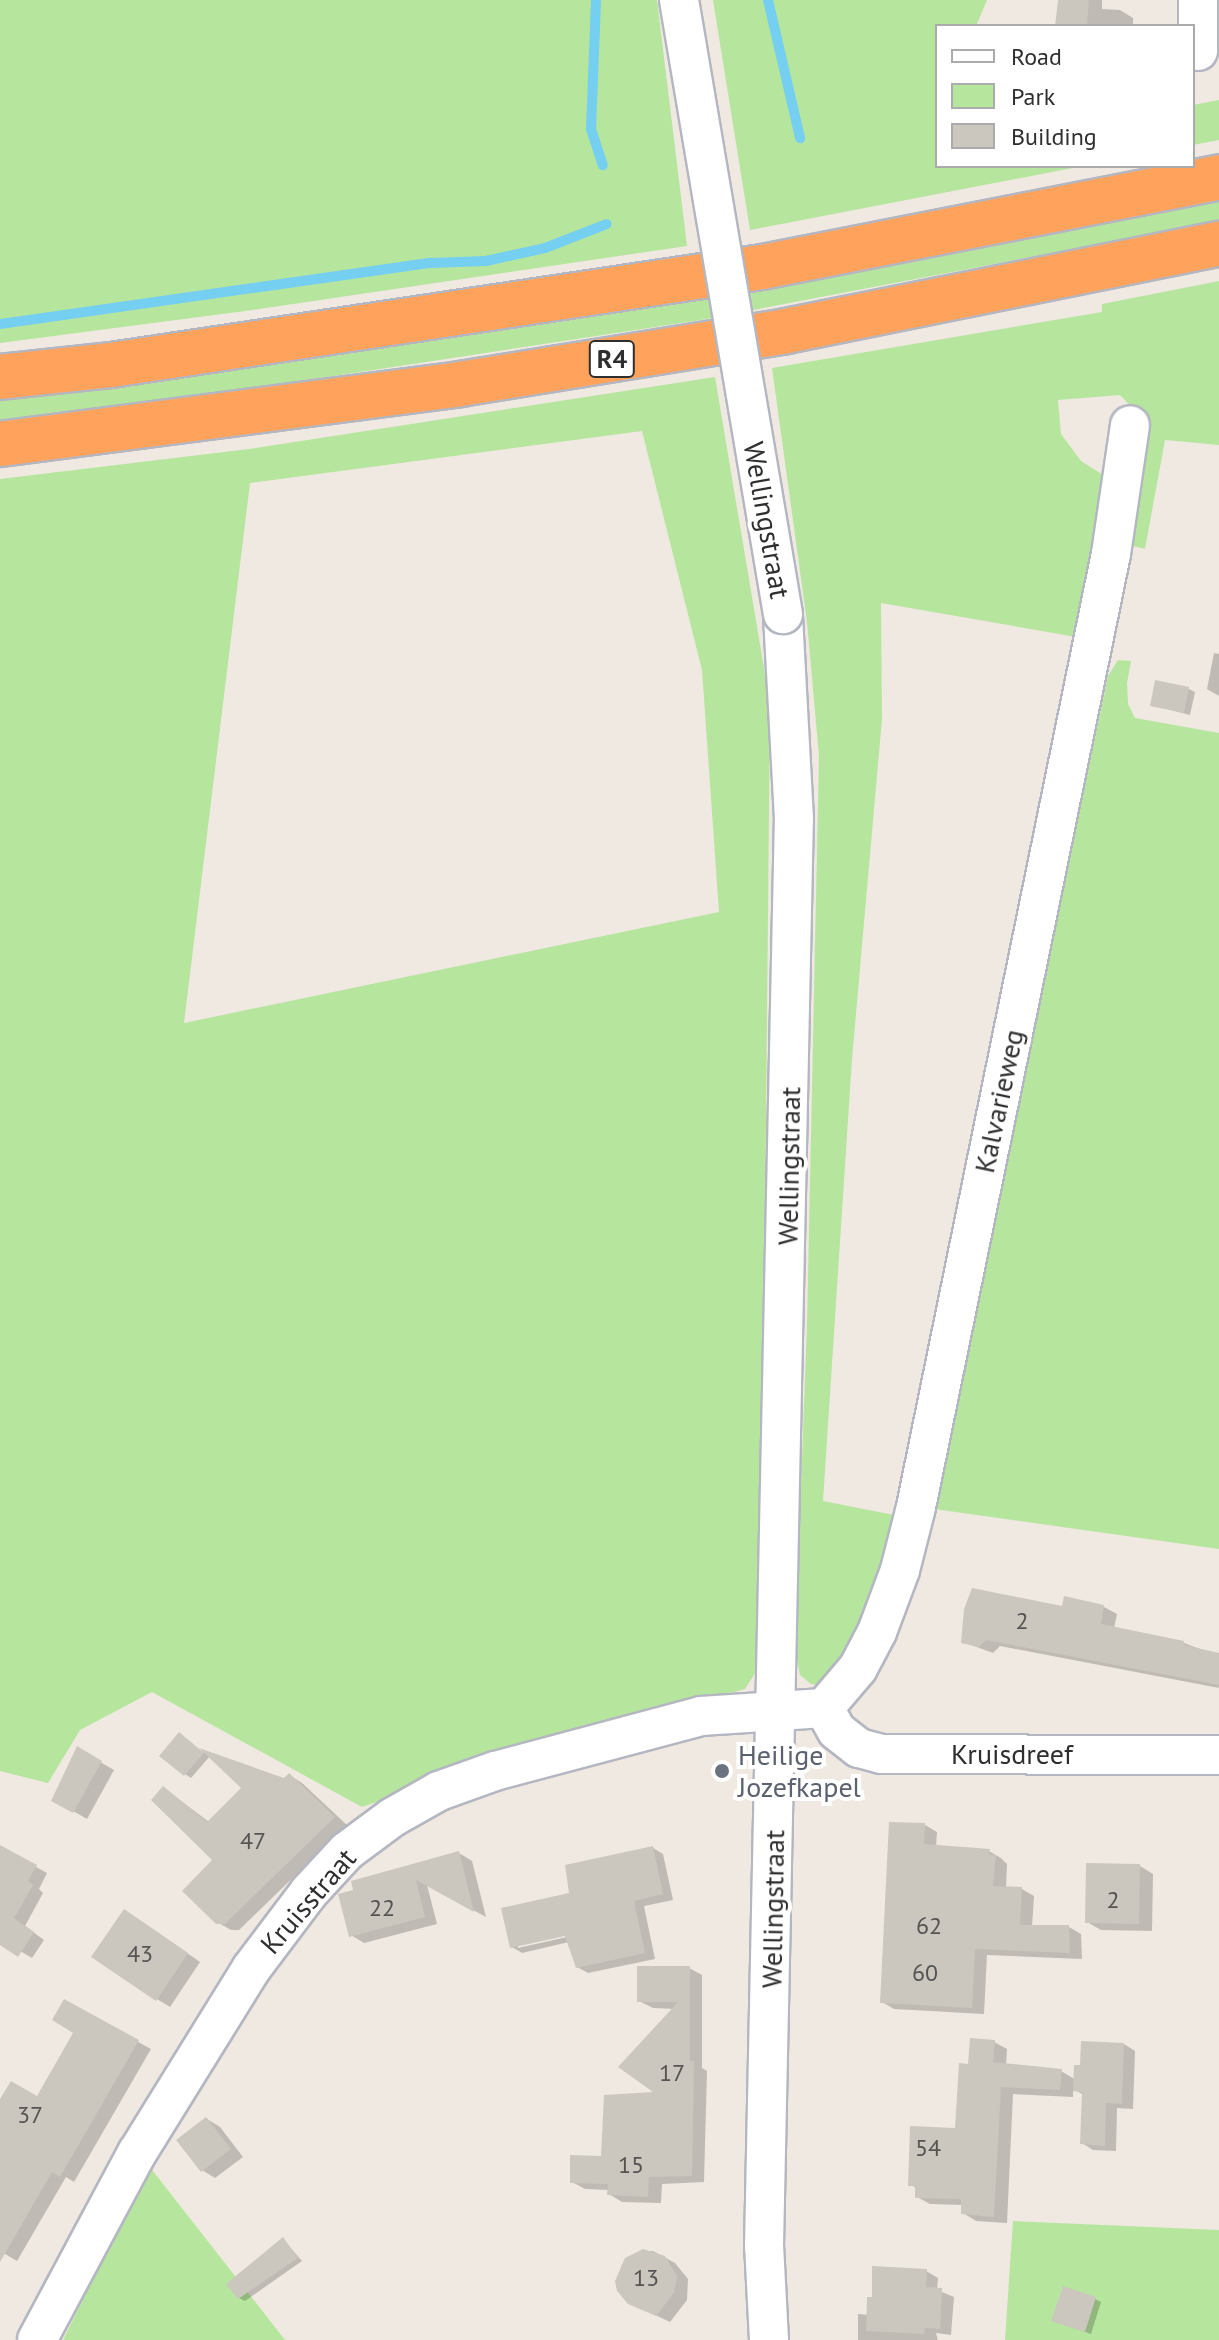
<!DOCTYPE html>
<html>
<head>
<meta charset="utf-8">
<style>
  body { margin:0 }
  #map { position:relative; width:1219px; height:2340px; overflow:hidden; background:#efe9e1; font-family:"PT Sans",sans-serif }
  div>[style] { position:absolute }
  .green>* { inset:0; background:#b6e59e }
  .shadow>* { inset:0; background:#0003 }
  .stream>* { height:10px; margin:-5px; padding:0 5px; transform-origin:5px; border-radius:5px; background:#75cff0 }
  .building>* { inset:0; background:#cbc7bf }
  .roads { filter:drop-shadow(2px 0 #b4b7c1) drop-shadow(-2px 0 #b4b7c1) drop-shadow(0 2px #b4b7c1) drop-shadow(0 -2px #b4b7c1) }
  .minor>* { height:38px; margin:-19px; padding:0 19px; transform-origin:19px; border-radius:19px; background:#fff }
  .motorway>* { height:44px; margin:-22px; padding:0 22px; transform-origin:22px; border-radius:22px; background:#ffa35c }
  .bridges { filter:drop-shadow(2px 0 #b4b7c1) drop-shadow(-2px 0 #b4b7c1) drop-shadow(0 2px #b4b7c1) drop-shadow(0 -2px #b4b7c1) }
  .minor-bridge>* { height:38px; margin:-19px; padding:0 19px; transform-origin:19px; border-radius:19px; background:#fff }
  .dots>* { width:22px; height:22px; translate:-50% -50%; box-sizing:border-box; border:4px solid #fff; border-radius:50% }
  span { translate:-50% -50%; white-space:nowrap; text-align:center; line-height:1.15; -webkit-text-stroke:8px #fff; paint-order:stroke }
  .number-label { font-size:24px; color:#555452 }
  .number-label span { -webkit-text-stroke-width:0 }
  .shield-label span { padding:2px 6px; background:#fff; border:2px solid; border-radius:6px; -webkit-text-stroke-width:0 }
  .shield-label { font-size:26px; color:#2e2e2e; font-weight:700 }
  .street-label { font-size:28px; color:#2e2e2e }
  .worship-label { font-size:28px; color:#5b616d }
  .left { translate:0 -50%; text-align:left }
  .legend { position:absolute; left:935px; top:24px; width:260px; height:144px; box-sizing:border-box; background:#fff; border:2px solid #ababab; margin:0; padding:10px 14px; list-style:none; font-size:24px; color:#2e2e2e }
  .legend li { display:flex; align-items:center; gap:16px; height:40px }
  .legend b { width:40px; border:2px solid #ababab }
</style>
</head>
<body>
<div id="map">
  <div class="green">
    <div style="clip-path:polygon(0 0,657px 0,687px 246px,245px 311px,0 343px)"></div>
    <div style="clip-path:polygon(713px 0,987px 0,976px 26px,937px 26px,937px 166px,1083px 166px,750px 230px)"></div>
    <div style="clip-path:polygon(1219px 100px,1219px 140px,1193px 145px,1193px 105px)"></div>
    <div style="clip-path:polygon(1219px 201px,1219px 221px,701px 320px,275px 385px,0 421px,0 399px,566px 321px)"></div>
    <div style="clip-path:polygon(1219px 281px,1219px 445px,1165px 440px,1145px 549px,1122px 543px,1144px 420px,1120px 395px,1058px 400px,1061px 434px,1081px 461px,1111px 480px,1082px 638px,881px 603px,882px 719px,852px 1059px,823px 1501px,904px 1517px,845px 1665px,820px 1685px,811px 1684px,800px 1675px,795px 1650px,807px 1325px,819px 756px,807px 622px,772px 368px,1102px 312px,1102px 304px)"></div>
    <div style="clip-path:polygon(evenodd,715px 377px,770px 704px,761px 1649px,757px 1670px,745px 1689px,502px 1758px,362px 1807px,152px 1692px,80px 1730px,48px 1783px,0 1771px,0 479px,249px 449px,715px 377px,642px 431px,702px 670px,719px 912px,184px 1023px,250px 483px,642px 431px)"></div>
    <div style="clip-path:polygon(1118px 660px,1131px 661px,1127px 683px,1128px 704px,1135px 718px,1219px 733px,1219px 1549px,934px 1509px,1108px 676px)"></div>
    <div style="clip-path:polygon(149px 2166px,285px 2340px,63px 2340px)"></div>
    <div style="clip-path:polygon(1013px 2221px,1219px 2230px,1219px 2340px,1005px 2340px)"></div>
  </div>
  <div class="shadow">
    <div style="clip-path:polygon(1060px 0,1102px 0,1102px 9px,1120px 10px,1133px 18px,1133px 26px,1057px 26px)"></div>
    <div style="clip-path:polygon(1214px 653px,1219px 654px,1219px 696px,1207px 689px)"></div>
    <div style="clip-path:polygon(1189px 689px,1195px 692px,1190px 715px,1152px 705px)"></div>
    <div style="clip-path:polygon(1104px 1607px,1117px 1614px,1114px 1629px,1184px 1643px,1219px 1656px,1219px 1688px,1000px 1646px,993px 1653px,963px 1642px,1063px 1609px)"></div>
    <div style="clip-path:polygon(78px 1749px,114px 1770px,87px 1819px,54px 1800px)"></div>
    <div style="clip-path:polygon(200px 1751px,284px 1781px,289px 1775px,302px 1783px,347px 1825px,239px 1930px,231px 1930px,217px 1922px,215px 1860px,164px 1788px,209px 1822px,244px 1788px,210px 1756px,191px 1778px,185px 1774px)"></div>
    <div style="clip-path:polygon(925px 1825px,937px 1832px,936px 1847px,989px 1851px,1001px 1858px,1007px 1864px,1006px 1888px,1022px 1889px,1034px 1896px,1032px 1927px,1069px 1927px,1081px 1934px,1082px 1959px,987px 1955px,984px 2014px,894px 2009px,882px 2002px)"></div>
    <div style="clip-path:polygon(0 1847px,47px 1873px,39px 1889px,43px 1893px,25px 1926px,44px 1940px,32px 1958px,0 1939px)"></div>
    <div style="clip-path:polygon(evenodd,653px 1848px,663px 1854px,673px 1900px,644px 1906px,655px 1959px,588px 1973px,577px 1967px,569px 1942px,522px 1953px,512px 1947px,571px 1894px,653px 1848px,575px 1931px,576px 1935px,518px 1948px,518px 1944px,575px 1931px)"></div>
    <div style="clip-path:polygon(459px 1853px,472px 1861px,486px 1917px,427px 1885px,437px 1924px,364px 1943px,351px 1935px,341px 1895px)"></div>
    <div style="clip-path:polygon(1140px 1866px,1153px 1874px,1152px 1931px,1101px 1930px,1087px 1922px)"></div>
    <div style="clip-path:polygon(138px 1919px,200px 1962px,170px 2007px,157px 1999px)"></div>
    <div style="clip-path:polygon(689px 1968px,702px 1975px,702px 2068px,707px 2071px,704px 2182px,662px 2184px,661px 2203px,622px 2202px,609px 2194px,610px 2190px,585px 2189px,572px 2182px,603px 2158px,659px 2093px,675px 2009px,653px 2008px,639px 2001px)"></div>
    <div style="clip-path:polygon(64px 2002px,151px 2049px,74px 2182px,66px 2177px,17px 2261px,0 2251px,0 2103px,37px 2098px,76px 2032px)"></div>
    <div style="clip-path:polygon(994px 2042px,1007px 2049px,1006px 2066px,1061px 2071px,1076px 2080px,1124px 2044px,1135px 2051px,1133px 2109px,1117px 2108px,1116px 2151px,1093px 2150px,1082px 2143px,1084px 2095px,1073px 2089px,1073px 2097px,1013px 2094px,1007px 2223px,976px 2221px,963px 2213px,963px 2205px,930px 2204px,917px 2197px,917px 2188px,910px 2185px,957px 2130px,970px 2066px)"></div>
    <div style="clip-path:polygon(207px 2119px,220px 2127px,243px 2157px,215px 2178px,202px 2170px)"></div>
    <div style="clip-path:polygon(283px 2239px,302px 2261px,245px 2301px,239px 2298px)"></div>
    <div style="clip-path:polygon(653px 2251px,675px 2263px,688px 2279px,687px 2300px,670px 2322px,630px 2303px,619px 2290px,621px 2266px,636px 2253px)"></div>
    <div style="clip-path:polygon(926px 2271px,938px 2278px,937px 2290px,954px 2297px,951px 2335px,936px 2333px,938px 2340px,858px 2340px,858px 2314px,868px 2315px)"></div>
    <div style="clip-path:polygon(1095px 2299px,1101px 2302px,1091px 2334px,1059px 2323px)"></div>
  </div>
  <div class="stream">
    <div style="left:596px;top:0;width:129px;rotate:92.2deg"></div>
    <div style="left:591px;top:129px;width:38px;rotate:72deg"></div>
    <div style="left:768px;top:0;width:142px;rotate:76.9deg"></div>
    <div style="left:0;top:324px;width:435px;rotate:-8.1deg"></div>
    <div style="left:431px;top:263px;width:55px;rotate:-2.1deg"></div>
    <div style="left:486px;top:261px;width:60px;rotate:-12.4deg"></div>
    <div style="left:545px;top:248px;width:66px;rotate:-21.2deg"></div>
  </div>
  <div class="building">
    <div style="clip-path:polygon(1058px 0,1089px 0,1087px 26px,1055px 26px)"></div>
    <div style="clip-path:polygon(1155px 680px,1189px 687px,1184px 713px,1150px 706px)"></div>
    <div style="clip-path:polygon(972px 1588px,1062px 1606px,1064px 1596px,1104px 1605px,1101px 1624px,1184px 1641px,1184px 1645px,1219px 1653px,1219px 1685px,986px 1640px,979px 1647px,961px 1643px,964px 1609px)"></div>
    <div style="clip-path:polygon(179px 1732px,204px 1753px,184px 1776px,159px 1756px)"></div>
    <div style="clip-path:polygon(77px 1746px,102px 1761px,73px 1813px,51px 1801px)"></div>
    <div style="clip-path:polygon(199px 1748px,284px 1778px,289px 1773px,335px 1817px,225px 1924px,216px 1924px,182px 1891px,212px 1860px,151px 1800px,163px 1786px,207px 1822px,241px 1788px)"></div>
    <div style="clip-path:polygon(889px 1822px,925px 1823px,924px 1844px,990px 1849px,989px 1855px,996px 1855px,993px 1886px,1022px 1887px,1020px 1925px,1069px 1925px,1070px 1953px,975px 1949px,972px 2008px,880px 2003px)"></div>
    <div style="clip-path:polygon(0 1845px,37px 1865px,28px 1881px,33px 1885px,14px 1918px,34px 1932px,18px 1957px,0 1945px)"></div>
    <div style="clip-path:polygon(653px 1846px,663px 1894px,634px 1901px,645px 1953px,576px 1968px,565px 1936px,510px 1948px,501px 1908px,569px 1893px,565px 1865px)"></div>
    <div style="clip-path:polygon(459px 1851px,474px 1912px,416px 1880px,425px 1917px,349px 1937px,338px 1894px,353px 1890px,351px 1881px)"></div>
    <div style="clip-path:polygon(1086px 1863px,1140px 1864px,1139px 1924px,1085px 1923px)"></div>
    <div style="clip-path:polygon(124px 1909px,188px 1953px,156px 2001px,91px 1957px)"></div>
    <div style="clip-path:polygon(637px 1966px,690px 1966px,690px 2061px,694px 2061px,692px 2176px,649px 2177px,648px 2197px,607px 2195px,608px 2184px,570px 2183px,570px 2155px,601px 2156px,604px 2095px,653px 2092px,618px 2067px,678px 2002px,637px 2002px)"></div>
    <div style="clip-path:polygon(64px 1999px,139px 2040px,60px 2177px,52px 2172px,0 2262px,0 2099px,11px 2081px,37px 2096px,73px 2033px,52px 2020px)"></div>
    <div style="clip-path:polygon(970px 2038px,995px 2040px,993px 2062px,1062px 2069px,1060px 2090px,1001px 2087px,994px 2217px,961px 2214px,961px 2199px,915px 2198px,915px 2186px,908px 2186px,910px 2126px,955px 2128px,959px 2063px,968px 2064px)"></div>
    <div style="clip-path:polygon(1081px 2041px,1124px 2043px,1122px 2104px,1106px 2103px,1105px 2146px,1080px 2144px,1082px 2092px,1073px 2091px,1074px 2065px,1080px 2065px)"></div>
    <div style="clip-path:polygon(206px 2117px,231px 2149px,201px 2172px,176px 2140px)"></div>
    <div style="clip-path:polygon(283px 2237px,298px 2258px,238px 2299px,226px 2284px)"></div>
    <div style="clip-path:polygon(643px 2249px,665px 2256px,677px 2276px,674px 2293px,656px 2316px,628px 2304px,617px 2291px,615px 2281px,625px 2258px)"></div>
    <div style="clip-path:polygon(872px 2266px,927px 2269px,926px 2287px,942px 2288px,940px 2329px,925px 2328px,924px 2334px,866px 2331px,867px 2297px,872px 2297px)"></div>
    <div style="clip-path:polygon(1063px 2286px,1096px 2297px,1085px 2332px,1051px 2321px)"></div>
  </div>
  <div class="roads">
    <div class="minor">
      <div style="left:1198px;top:0;width:51px;rotate:90deg"></div>
      <div style="left:824px;top:1708px;width:26px;rotate:61deg"></div>
      <div style="left:837px;top:1731px;width:28px;rotate:38deg"></div>
      <div style="left:859px;top:1748px;width:23px;rotate:15deg"></div>
      <div style="left:881px;top:1754px;width:338px;rotate:0.2deg"></div>
      <div style="left:37px;top:2340px;width:212px;rotate:-61.9deg"></div>
      <div style="left:137px;top:2153px;width:216px;rotate:-58.2deg"></div>
      <div style="left:251px;top:1969px;width:96px;rotate:-53deg"></div>
      <div style="left:309px;top:1892px;width:56px;rotate:-47.2deg"></div>
      <div style="left:347px;top:1851px;width:57px;rotate:-36.5deg"></div>
      <div style="left:393px;top:1817px;width:53px;rotate:-29.5deg"></div>
      <div style="left:439px;top:1791px;width:59px;rotate:-19.7deg"></div>
      <div style="left:495px;top:1771px;width:213px;rotate:-14.9deg"></div>
      <div style="left:701px;top:1716px;width:123px;rotate:-3.7deg"></div>
      <div style="left:824px;top:1708px;width:52px;rotate:-49.6deg"></div>
      <div style="left:858px;top:1668px;width:41px;rotate:-62.2deg"></div>
      <div style="left:877px;top:1632px;width:66px;rotate:-69.6deg"></div>
      <div style="left:900px;top:1570px;width:65px;rotate:-75.7deg"></div>
      <div style="left:916px;top:1507px;width:973px;rotate:-78.44deg"></div>
      <div style="left:1111px;top:554px;width:130px;rotate:-81.6deg"></div>
      <div style="left:769px;top:2340px;width:94px;rotate:-93deg"></div>
      <div style="left:764px;top:2246px;width:1427px;rotate:-88.8deg"></div>
      <div style="left:794px;top:819px;width:205px;rotate:-93.1deg"></div>
    </div>
    <div class="motorway">
      <div style="left:0;top:377px;width:112px;rotate:-6.2deg"></div>
      <div style="left:111px;top:365px;width:658px;rotate:-8.56deg"></div>
      <div style="left:762px;top:267px;width:466px;rotate:-11.1deg"></div>
      <div style="left:0;top:444px;width:464px;rotate:-7.4deg"></div>
      <div style="left:460px;top:384px;width:330px;rotate:-9.2deg"></div>
      <div style="left:786px;top:331px;width:442px;rotate:-11.4deg"></div>
    </div>
  </div>
  <div class="bridges">
    <div class="minor-bridge">
      <div style="left:679px;top:0;width:623px;rotate:80.39deg"></div>
    </div>
  </div>
  <div class="dots">
    <div style="left:722px;top:1771px;background:#6b7280"></div>
  </div>
  <div class="number-label">
    <span style="left:1022px;top:1621px">2</span>
    <span style="left:253px;top:1841px">47</span>
    <span style="left:1113px;top:1900px">2</span>
    <span style="left:382px;top:1908px">22</span>
    <span style="left:929px;top:1926px">62</span>
    <span style="left:140px;top:1954px">43</span>
    <span style="left:925px;top:1973px">60</span>
    <span style="left:672px;top:2073px">17</span>
    <span style="left:30px;top:2115px">37</span>
    <span style="left:928px;top:2148px">54</span>
    <span style="left:631px;top:2165px">15</span>
    <span style="left:646px;top:2278px">13</span>
  </div>
  <div class="shield-label">
    <span style="left:612px;top:359px">R4</span>
  </div>
  <div class="street-label">
    <span style="left:767px;top:520px;rotate:80deg">Wellingstraat</span>
    <span style="left:999px;top:1101px;rotate:-78deg">Kalvarieweg</span>
    <span style="left:789px;top:1166px;rotate:-89deg">Wellingstraat</span>
    <span style="left:1012px;top:1754px">Kruisdreef</span>
    <span style="left:308px;top:1901px;rotate:-49deg">Kruisstraat</span>
    <span style="left:773px;top:1909px;rotate:-89deg">Wellingstraat</span>
  </div>
  <div class="worship-label">
    <span class="left" style="left:738px;top:1771px">Heilige<br>Jozefkapel</span>
  </div>
  <ul class="legend">
  <li><b style="height:10px;background:#fff"></b>Road</li>
  <li><b style="height:22px;background:#b6e59e"></b>Park</li>
  <li><b style="height:22px;background:#cbc7bf"></b>Building</li>
  </ul>
</div>
</body>
</html>
